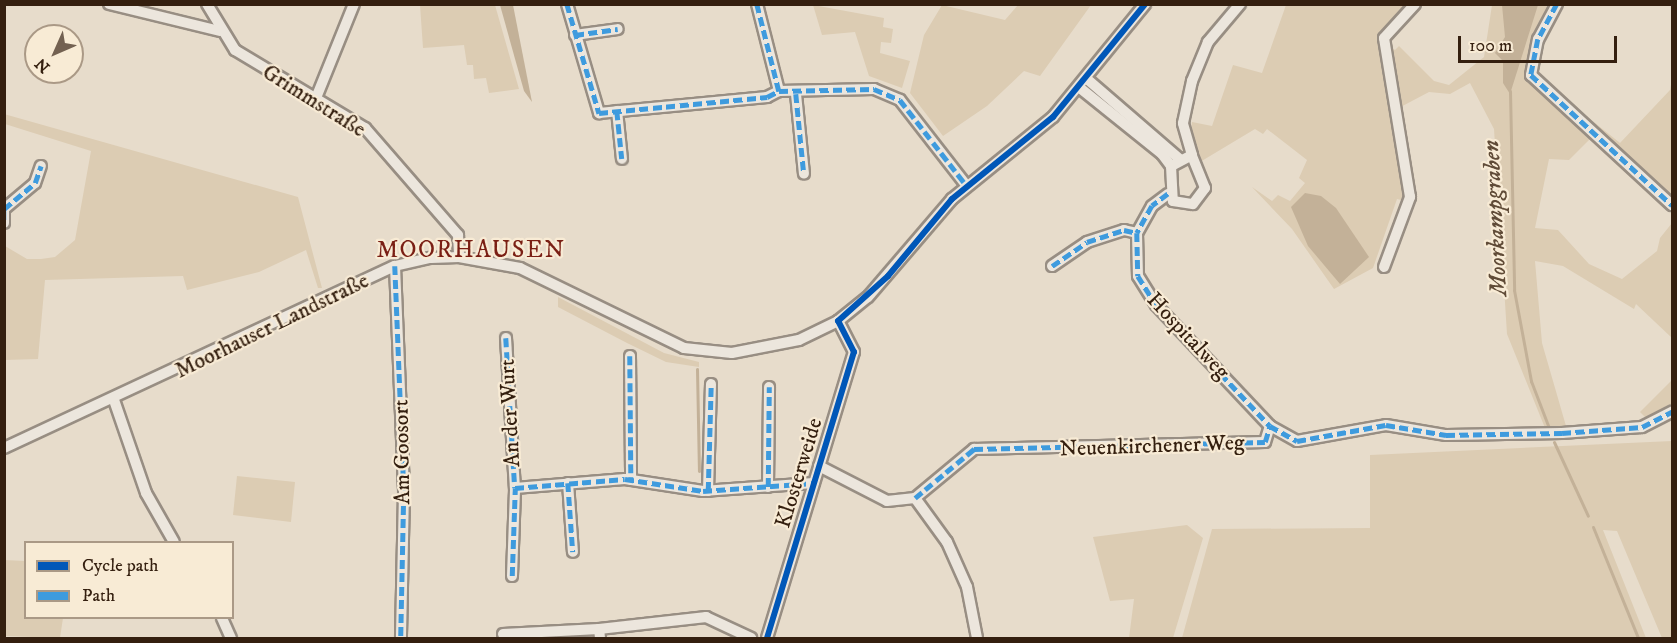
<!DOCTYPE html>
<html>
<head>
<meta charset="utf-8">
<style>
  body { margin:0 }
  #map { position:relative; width:1677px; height:643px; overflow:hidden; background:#e7dccb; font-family:"IM FELL DW Pica",serif }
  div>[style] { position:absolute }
  .green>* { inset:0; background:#dcccb3 }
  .water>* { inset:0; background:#c3b198 }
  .stream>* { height:3px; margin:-1.5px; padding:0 1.5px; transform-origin:1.5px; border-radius:1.5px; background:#c3b198 }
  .roads { filter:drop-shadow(2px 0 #988e83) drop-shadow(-2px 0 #988e83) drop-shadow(0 2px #988e83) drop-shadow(0 -2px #988e83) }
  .minor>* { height:10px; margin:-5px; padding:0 5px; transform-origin:5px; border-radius:5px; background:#ece6dd }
  .quiet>* { height:4.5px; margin-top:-2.25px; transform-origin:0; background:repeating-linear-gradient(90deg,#3e9bde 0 9px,transparent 0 13.5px) }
  .cycleway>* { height:6px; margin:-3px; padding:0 3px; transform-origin:3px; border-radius:3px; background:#0057b8 }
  span { translate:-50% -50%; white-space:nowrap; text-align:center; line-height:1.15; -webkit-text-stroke:4.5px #f8ebd5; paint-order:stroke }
  .street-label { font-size:22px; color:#341f0f }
  .water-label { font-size:24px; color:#604b37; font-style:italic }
  .neighbourhood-label { font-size:24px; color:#7a1f14; letter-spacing:1.5px }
  .frame { position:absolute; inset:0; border:6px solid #341f0f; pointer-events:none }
  .legend { position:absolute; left:24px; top:541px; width:210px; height:78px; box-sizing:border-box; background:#f8ebd5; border:2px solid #aa9986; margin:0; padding:8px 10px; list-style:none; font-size:18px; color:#341f0f }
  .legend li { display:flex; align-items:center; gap:12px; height:30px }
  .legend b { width:30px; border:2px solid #aa9986 }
  .north { position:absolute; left:24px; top:24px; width:60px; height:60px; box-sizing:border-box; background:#f8ebd5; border:2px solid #aa9986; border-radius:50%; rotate:225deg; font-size:16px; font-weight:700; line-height:24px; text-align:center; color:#341f0f }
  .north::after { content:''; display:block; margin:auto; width:21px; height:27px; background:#736151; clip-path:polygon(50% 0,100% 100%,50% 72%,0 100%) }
  .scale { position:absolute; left:1458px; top:36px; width:159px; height:27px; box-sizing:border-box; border:3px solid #341f0f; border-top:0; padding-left:8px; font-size:18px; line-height:21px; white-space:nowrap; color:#341f0f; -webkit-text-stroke:4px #f8ebd5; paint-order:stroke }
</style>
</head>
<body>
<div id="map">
  <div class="green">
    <div style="clip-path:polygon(420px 5px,495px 5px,519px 89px,489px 93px,486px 78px,474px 79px,473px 65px,467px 65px,464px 45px,423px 48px)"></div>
    <div style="clip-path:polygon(813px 5px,884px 18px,883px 27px,893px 29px,891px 43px,881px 42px,880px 53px,910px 61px,902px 88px,869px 76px,855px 32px,822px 35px)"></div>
    <div style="clip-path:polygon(942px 5px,1005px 20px,1018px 5px,1091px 5px,1040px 76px,1024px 71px,987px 106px,943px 136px,910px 93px,924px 35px)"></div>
    <div style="clip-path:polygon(1286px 5px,1408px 5px,1379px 40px,1395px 50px,1399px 46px,1434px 81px,1449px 85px,1484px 57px,1492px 5px,1563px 5px,1543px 39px,1534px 74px,1620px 143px,1670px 90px,1672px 79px,1672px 212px,1592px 137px,1569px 160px,1549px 159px,1535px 228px,1558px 230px,1589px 264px,1622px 279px,1657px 251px,1660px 238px,1672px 223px,1672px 338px,1636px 304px,1634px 309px,1563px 266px,1535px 261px,1542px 343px,1566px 426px,1545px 428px,1507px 334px,1494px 129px,1470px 83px,1450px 94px,1429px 92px,1393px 111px,1405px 201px,1397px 199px,1373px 268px,1334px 289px,1292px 229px,1252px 187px,1272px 201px,1278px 195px,1290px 201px,1305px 183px,1299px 178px,1307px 160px,1267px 129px,1263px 134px,1255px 129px,1200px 162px,1190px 134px,1192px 122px,1212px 126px,1233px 65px,1262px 73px)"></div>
    <div style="clip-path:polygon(4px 114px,298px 197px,322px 288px,318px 288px,306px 250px,259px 272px,187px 290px,183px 276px,45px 280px,38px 359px,5px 360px,5px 246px,27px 259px,41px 259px,55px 257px,75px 240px,91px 151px,5px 124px)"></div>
    <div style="clip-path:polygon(558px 297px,664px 353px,699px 362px,699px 367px,666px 362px,627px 343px,558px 307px)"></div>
    <div style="clip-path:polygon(1672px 380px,1672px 404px,1648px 420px,1640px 412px)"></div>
    <div style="clip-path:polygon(1672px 441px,1672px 638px,1662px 638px,1617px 531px,1603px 530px,1646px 638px,1182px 638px,1212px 529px,1370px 528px,1370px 455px)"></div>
    <div style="clip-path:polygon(237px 476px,295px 482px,291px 522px,233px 515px)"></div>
    <div style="clip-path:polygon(1187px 525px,1203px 538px,1173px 638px,1129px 638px,1134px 599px,1110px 601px,1093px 537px)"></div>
    <div style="clip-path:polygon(4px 560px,25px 561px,26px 618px,63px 618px,60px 638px,5px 636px)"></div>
  </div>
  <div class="water">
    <div style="clip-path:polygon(500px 5px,513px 5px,532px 102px,524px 91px)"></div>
    <div style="clip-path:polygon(1502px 5px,1538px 5px,1510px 94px,1503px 83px,1503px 61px,1495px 53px,1505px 37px)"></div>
    <div style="clip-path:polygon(1305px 193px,1321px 196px,1336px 208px,1369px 257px,1340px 284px,1308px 246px,1291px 207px)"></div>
  </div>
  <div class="stream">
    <div style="left:1510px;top:91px;width:199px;rotate:88.8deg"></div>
    <div style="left:1514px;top:290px;width:93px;rotate:79.4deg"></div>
    <div style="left:1531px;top:381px;width:50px;rotate:69deg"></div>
    <div style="left:697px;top:369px;width:102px;rotate:88.9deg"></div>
    <div style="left:1554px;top:442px;width:81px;rotate:65.3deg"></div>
    <div style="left:1593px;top:527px;width:120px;rotate:67.9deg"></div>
  </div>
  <div class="roads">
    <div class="minor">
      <div style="left:109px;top:4px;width:114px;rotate:13.7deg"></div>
      <div style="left:207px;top:4px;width:54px;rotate:58.7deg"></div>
      <div style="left:235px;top:50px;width:152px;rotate:31deg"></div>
      <div style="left:365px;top:128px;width:142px;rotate:49deg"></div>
      <div style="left:458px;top:235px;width:22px;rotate:87deg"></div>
      <div style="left:567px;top:4px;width:114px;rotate:73.6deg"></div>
      <div style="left:599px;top:113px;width:169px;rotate:-5.4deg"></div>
      <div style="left:767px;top:97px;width:13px;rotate:-27deg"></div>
      <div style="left:779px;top:91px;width:95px;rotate:-1.2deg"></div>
      <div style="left:874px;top:89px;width:28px;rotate:23deg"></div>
      <div style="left:900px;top:100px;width:109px;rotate:52.1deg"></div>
      <div style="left:757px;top:4px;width:90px;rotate:75.8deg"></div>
      <div style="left:1557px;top:4px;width:40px;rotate:118deg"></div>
      <div style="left:1538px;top:39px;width:37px;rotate:101deg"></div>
      <div style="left:1531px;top:75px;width:192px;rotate:42.7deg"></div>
      <div style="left:575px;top:35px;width:43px;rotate:-7.9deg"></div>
      <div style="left:1087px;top:79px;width:124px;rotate:40.8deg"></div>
      <div style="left:1080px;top:88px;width:105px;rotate:38.8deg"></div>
      <div style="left:1162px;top:154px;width:15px;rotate:53deg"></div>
      <div style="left:1171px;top:166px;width:35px;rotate:87deg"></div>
      <div style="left:1173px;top:201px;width:20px;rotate:9deg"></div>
      <div style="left:1193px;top:204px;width:20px;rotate:-53deg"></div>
      <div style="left:1205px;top:188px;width:35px;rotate:-112deg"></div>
      <div style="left:1192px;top:155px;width:24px;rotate:152deg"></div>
      <div style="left:796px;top:94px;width:80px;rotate:84.3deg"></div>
      <div style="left:316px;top:98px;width:101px;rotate:-68deg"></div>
      <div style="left:617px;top:111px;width:48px;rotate:84.1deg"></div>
      <div style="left:1192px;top:155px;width:33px;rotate:-106deg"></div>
      <div style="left:1183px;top:123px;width:43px;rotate:-77.9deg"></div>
      <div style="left:1192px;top:81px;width:42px;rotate:-67.7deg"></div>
      <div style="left:1208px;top:42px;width:50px;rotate:-49.9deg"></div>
      <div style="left:1168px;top:194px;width:20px;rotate:143deg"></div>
      <div style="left:1152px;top:206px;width:31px;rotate:119deg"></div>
      <div style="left:1137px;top:233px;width:43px;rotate:88.7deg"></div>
      <div style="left:1138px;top:276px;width:34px;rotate:58deg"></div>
      <div style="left:1156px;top:305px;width:166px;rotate:46.7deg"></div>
      <div style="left:4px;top:209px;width:40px;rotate:-40deg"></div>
      <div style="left:35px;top:183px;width:18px;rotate:-71deg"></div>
      <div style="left:4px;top:211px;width:12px;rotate:90deg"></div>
      <div style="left:395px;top:266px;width:226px;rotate:87.7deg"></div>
      <div style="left:404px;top:492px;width:146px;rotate:91.2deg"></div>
      <div style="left:1052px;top:266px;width:42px;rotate:-34.4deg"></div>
      <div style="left:1087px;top:242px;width:39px;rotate:-18deg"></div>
      <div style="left:1124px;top:230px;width:13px;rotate:13deg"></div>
      <div style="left:1384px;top:267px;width:75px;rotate:-69.6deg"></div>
      <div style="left:1410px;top:197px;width:161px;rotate:-99.3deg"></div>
      <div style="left:1384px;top:38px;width:46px;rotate:-47.6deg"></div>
      <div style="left:506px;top:338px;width:150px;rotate:86.6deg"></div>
      <div style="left:515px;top:488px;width:110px;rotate:-4.7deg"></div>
      <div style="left:625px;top:479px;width:79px;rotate:8.7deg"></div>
      <div style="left:703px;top:491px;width:111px;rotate:-4.1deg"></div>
      <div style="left:630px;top:356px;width:124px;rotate:89.5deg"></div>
      <div style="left:114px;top:400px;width:98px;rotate:71deg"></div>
      <div style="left:146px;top:493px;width:56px;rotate:60.3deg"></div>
      <div style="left:4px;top:448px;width:431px;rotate:-25deg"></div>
      <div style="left:395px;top:266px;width:37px;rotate:-13deg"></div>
      <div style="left:431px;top:258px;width:28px;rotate:-2deg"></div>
      <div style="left:459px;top:257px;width:62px;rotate:10.2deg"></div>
      <div style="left:520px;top:268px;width:182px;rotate:26deg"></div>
      <div style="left:684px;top:348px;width:48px;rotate:5.9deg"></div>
      <div style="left:732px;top:353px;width:68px;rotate:-11deg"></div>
      <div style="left:799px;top:340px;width:43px;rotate:-26deg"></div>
      <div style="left:838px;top:321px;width:38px;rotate:-39deg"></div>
      <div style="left:868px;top:297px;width:129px;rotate:-49.4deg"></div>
      <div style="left:952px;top:199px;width:130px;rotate:-39.1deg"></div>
      <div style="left:1053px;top:117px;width:146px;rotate:-50.8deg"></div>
      <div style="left:819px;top:466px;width:76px;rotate:27.2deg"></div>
      <div style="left:887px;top:501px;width:28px;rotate:-6deg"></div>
      <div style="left:915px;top:498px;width:54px;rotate:54deg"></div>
      <div style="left:947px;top:542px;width:49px;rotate:66deg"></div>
      <div style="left:967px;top:587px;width:52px;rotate:78.9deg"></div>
      <div style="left:568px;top:483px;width:69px;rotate:85.9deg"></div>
      <div style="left:768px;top:487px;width:100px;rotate:-89.4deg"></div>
      <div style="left:708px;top:491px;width:107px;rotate:-88.4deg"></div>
      <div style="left:915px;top:498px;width:77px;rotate:-39.7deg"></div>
      <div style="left:974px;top:449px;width:291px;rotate:-1.4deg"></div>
      <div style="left:1265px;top:442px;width:17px;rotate:-73deg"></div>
      <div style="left:1270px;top:426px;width:31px;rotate:29deg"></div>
      <div style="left:1297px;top:441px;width:90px;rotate:-10.2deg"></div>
      <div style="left:1386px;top:425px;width:61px;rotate:9.5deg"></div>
      <div style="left:1446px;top:435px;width:116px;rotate:-1deg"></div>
      <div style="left:1562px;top:433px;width:80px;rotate:-4.3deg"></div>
      <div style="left:1642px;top:427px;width:34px;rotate:-27deg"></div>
      <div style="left:512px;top:576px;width:88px;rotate:-88deg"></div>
      <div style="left:222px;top:618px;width:22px;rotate:66deg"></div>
      <div style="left:503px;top:634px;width:96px;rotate:-3deg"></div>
      <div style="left:600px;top:638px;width:9px;rotate:-96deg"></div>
      <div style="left:599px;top:629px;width:108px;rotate:-6.4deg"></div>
      <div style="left:706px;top:617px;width:50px;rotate:25deg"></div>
      <div style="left:767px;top:638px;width:299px;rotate:-73.1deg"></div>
      <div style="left:854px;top:352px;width:35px;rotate:-117deg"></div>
    </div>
  </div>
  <div class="quiet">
    <div style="left:567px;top:4px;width:114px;rotate:73.6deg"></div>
    <div style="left:599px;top:113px;width:169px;rotate:-5.4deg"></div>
    <div style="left:767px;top:97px;width:13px;rotate:-27deg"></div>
    <div style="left:779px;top:91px;width:95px;rotate:-1.2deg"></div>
    <div style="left:874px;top:89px;width:28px;rotate:23deg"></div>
    <div style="left:900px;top:100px;width:109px;rotate:52.1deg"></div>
    <div style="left:757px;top:4px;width:90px;rotate:75.8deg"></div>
    <div style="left:1557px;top:4px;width:40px;rotate:118deg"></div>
    <div style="left:1538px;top:39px;width:37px;rotate:101deg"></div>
    <div style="left:1531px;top:75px;width:192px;rotate:42.7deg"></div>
    <div style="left:575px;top:35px;width:43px;rotate:-7.9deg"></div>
    <div style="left:796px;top:94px;width:80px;rotate:84.3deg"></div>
    <div style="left:617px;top:111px;width:48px;rotate:84.1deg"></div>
    <div style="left:1168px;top:194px;width:20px;rotate:143deg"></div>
    <div style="left:1152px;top:206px;width:31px;rotate:119deg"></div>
    <div style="left:1137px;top:233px;width:43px;rotate:88.7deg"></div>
    <div style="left:1138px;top:276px;width:34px;rotate:58deg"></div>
    <div style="left:1156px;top:305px;width:166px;rotate:46.7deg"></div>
    <div style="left:4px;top:209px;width:40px;rotate:-40deg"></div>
    <div style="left:35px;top:183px;width:18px;rotate:-71deg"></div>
    <div style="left:4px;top:211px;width:12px;rotate:90deg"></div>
    <div style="left:395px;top:266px;width:226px;rotate:87.7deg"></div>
    <div style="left:404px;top:492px;width:146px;rotate:91.2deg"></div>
    <div style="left:1052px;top:266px;width:42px;rotate:-34.4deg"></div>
    <div style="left:1087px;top:242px;width:39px;rotate:-18deg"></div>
    <div style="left:1124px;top:230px;width:13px;rotate:13deg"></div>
    <div style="left:506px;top:338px;width:150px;rotate:86.6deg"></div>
    <div style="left:515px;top:488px;width:110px;rotate:-4.7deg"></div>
    <div style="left:625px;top:479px;width:79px;rotate:8.7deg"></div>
    <div style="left:703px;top:491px;width:111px;rotate:-4.1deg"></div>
    <div style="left:630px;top:356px;width:124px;rotate:89.5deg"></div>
    <div style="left:568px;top:483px;width:69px;rotate:85.9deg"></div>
    <div style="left:768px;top:487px;width:100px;rotate:-89.4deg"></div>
    <div style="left:708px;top:491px;width:107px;rotate:-88.4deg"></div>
    <div style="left:915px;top:498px;width:77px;rotate:-39.7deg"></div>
    <div style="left:974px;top:449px;width:291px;rotate:-1.4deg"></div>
    <div style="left:1265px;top:442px;width:17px;rotate:-73deg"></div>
    <div style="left:1270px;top:426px;width:31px;rotate:29deg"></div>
    <div style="left:1297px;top:441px;width:90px;rotate:-10.2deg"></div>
    <div style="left:1386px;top:425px;width:61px;rotate:9.5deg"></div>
    <div style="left:1446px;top:435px;width:116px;rotate:-1deg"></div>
    <div style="left:1562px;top:433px;width:80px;rotate:-4.3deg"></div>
    <div style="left:1642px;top:427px;width:34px;rotate:-27deg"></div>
    <div style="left:512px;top:576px;width:88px;rotate:-88deg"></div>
  </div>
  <div class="cycleway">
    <div style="left:767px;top:638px;width:299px;rotate:-73.1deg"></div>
    <div style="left:854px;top:352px;width:35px;rotate:-117deg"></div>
    <div style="left:838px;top:321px;width:67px;rotate:-42deg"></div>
    <div style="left:888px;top:276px;width:100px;rotate:-50.3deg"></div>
    <div style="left:952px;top:199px;width:130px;rotate:-39.1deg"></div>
    <div style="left:1053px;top:117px;width:146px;rotate:-50.8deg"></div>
  </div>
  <div class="street-label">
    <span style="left:314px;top:101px;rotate:32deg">Grimmstraße</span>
    <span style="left:272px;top:326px;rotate:-26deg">Moorhauser Landstraße</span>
    <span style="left:1188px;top:336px;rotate:47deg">Hospitalweg</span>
    <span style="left:510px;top:413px;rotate:-93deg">An der Wurt</span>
    <span style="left:1152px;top:446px;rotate:-2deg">Neuenkirchener Weg</span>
    <span style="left:402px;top:452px;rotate:-91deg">Am Goosort</span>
    <span style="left:799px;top:473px;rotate:-73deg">Klosterweide</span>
  </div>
  <div class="water-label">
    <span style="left:1496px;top:218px;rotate:-93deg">Moorkampgraben</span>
  </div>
  <div class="neighbourhood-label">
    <span style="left:471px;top:251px">MOORHAUSEN</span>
  </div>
  <div class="frame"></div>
  <ul class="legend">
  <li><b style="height:8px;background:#0057b8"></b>Cycle path</li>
  <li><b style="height:8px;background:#3e9bde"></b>Path</li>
  </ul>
  <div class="north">N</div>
  <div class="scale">100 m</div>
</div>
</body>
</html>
